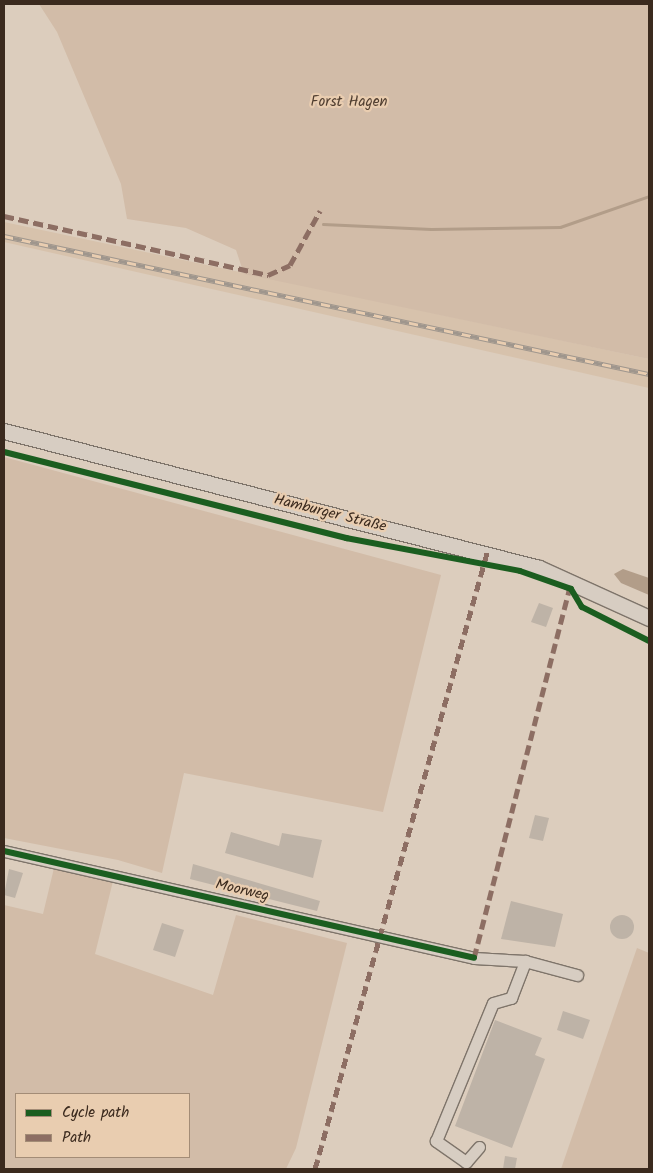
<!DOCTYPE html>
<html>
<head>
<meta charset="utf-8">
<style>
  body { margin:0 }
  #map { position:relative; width:653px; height:1173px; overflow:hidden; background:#dccdbd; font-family:Kalam,sans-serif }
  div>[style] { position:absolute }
  .built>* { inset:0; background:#d7c2ac }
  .green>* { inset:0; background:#d2bca8 }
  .water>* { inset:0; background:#b29d89 }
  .stream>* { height:3px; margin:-1.5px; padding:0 1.5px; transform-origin:1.5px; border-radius:1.5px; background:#b29d89 }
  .building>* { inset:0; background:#beb3a7 }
  .round { border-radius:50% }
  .roads { filter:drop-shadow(1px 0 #7e746a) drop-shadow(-1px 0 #7e746a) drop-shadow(0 1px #7e746a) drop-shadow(0 -1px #7e746a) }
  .minor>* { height:11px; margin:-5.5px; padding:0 5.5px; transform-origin:5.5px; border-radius:5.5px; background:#d7cdc2 }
  .major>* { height:15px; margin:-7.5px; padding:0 7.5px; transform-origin:7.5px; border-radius:7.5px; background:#d7cdc2 }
  .rail>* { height:5px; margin-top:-2.5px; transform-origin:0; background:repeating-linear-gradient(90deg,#e9cdb0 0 9px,#9f968d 0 18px); box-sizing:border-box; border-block:1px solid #9f968d }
  .quiet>* { height:5px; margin-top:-2.5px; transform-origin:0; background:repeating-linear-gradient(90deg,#8d6e63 0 10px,transparent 0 15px) }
  .cycleway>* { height:6px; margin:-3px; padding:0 3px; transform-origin:3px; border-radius:3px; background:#1b5e20 }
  span { translate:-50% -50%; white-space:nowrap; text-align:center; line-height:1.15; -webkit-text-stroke:4.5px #e9cdb0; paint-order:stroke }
  .park-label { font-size:15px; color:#503e30 }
  .street-label { font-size:15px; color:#3b2a1e }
  .frame { position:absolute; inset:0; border:5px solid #3b2a1e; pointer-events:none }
  .legend { position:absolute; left:15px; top:1093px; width:175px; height:65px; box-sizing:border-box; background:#e9cdb0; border:1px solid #a38c76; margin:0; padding:6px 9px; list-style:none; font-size:15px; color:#3b2a1e }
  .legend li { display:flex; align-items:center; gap:10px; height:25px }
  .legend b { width:25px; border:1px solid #a38c76 }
</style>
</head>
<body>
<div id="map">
  <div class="built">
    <div style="clip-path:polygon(4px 222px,649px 359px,649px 388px,4px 242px)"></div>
  </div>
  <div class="green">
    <div style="clip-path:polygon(39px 4px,649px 4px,649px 359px,244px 274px,236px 250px,186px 228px,127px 219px,121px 184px,57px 32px)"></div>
    <div style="clip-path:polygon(4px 457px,441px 575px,383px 812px,184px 773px,162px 873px,118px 860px,4px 838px)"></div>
    <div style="clip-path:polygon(evenodd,54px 868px,113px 881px,95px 954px,213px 995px,236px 915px,347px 943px,296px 1148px,286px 1169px,4px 1169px,4px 905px,43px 914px,54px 868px,16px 1094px,189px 1094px,189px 1157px,16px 1157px,16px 1094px)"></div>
    <div style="clip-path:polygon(637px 948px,649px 953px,649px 1169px,561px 1169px)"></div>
  </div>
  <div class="water">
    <div style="clip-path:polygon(623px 569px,649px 578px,649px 595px,621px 583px,614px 574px)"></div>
  </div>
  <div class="stream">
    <div style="left:323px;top:224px;width:108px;rotate:2.7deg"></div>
    <div style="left:431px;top:229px;width:129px;rotate:-0.9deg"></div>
    <div style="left:560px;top:227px;width:94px;rotate:-19.2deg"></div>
  </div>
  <div class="building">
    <div style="clip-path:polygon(539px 603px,553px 608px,546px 627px,531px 622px)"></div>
    <div style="clip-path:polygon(535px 815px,549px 818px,543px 841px,529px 838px)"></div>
    <div style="clip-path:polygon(231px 832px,279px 846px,282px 833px,322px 840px,313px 878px,225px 853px)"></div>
    <div style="clip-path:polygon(193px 864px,320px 901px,317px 911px,190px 879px)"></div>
    <div style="clip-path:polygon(9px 869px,23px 873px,15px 898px,4px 895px)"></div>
    <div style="clip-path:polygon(511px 901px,563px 914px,555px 947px,501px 939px)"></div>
    <div class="round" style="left:610px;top:915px;width:24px;height:24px"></div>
    <div style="clip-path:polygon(162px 923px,184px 930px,175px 957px,153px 950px)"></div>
    <div style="clip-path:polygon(563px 1011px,590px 1020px,583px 1039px,557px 1030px)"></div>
    <div style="clip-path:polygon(495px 1020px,542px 1038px,535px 1055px,545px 1059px,512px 1148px,455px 1126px)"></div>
    <div style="clip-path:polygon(505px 1156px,517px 1158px,515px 1169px,503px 1169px)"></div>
  </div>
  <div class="roads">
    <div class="minor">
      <div style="left:4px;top:851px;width:482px;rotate:12.8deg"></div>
      <div style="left:474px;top:958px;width:51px;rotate:3.4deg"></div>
      <div style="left:525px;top:961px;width:54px;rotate:15.1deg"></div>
      <div style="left:479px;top:1147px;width:20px;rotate:131deg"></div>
      <div style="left:466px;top:1162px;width:37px;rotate:-145deg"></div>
      <div style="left:436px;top:1141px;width:149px;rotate:-67.6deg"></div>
      <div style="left:493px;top:1003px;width:19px;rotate:-16deg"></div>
      <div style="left:511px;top:998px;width:40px;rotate:-69deg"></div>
    </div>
    <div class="major">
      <div style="left:4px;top:431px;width:552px;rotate:14.36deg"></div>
      <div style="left:539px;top:568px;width:121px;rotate:24.4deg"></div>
    </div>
  </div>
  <div class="rail">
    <div style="left:4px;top:236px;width:660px;rotate:12.08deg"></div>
  </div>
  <div class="quiet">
    <div style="left:4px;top:216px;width:271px;rotate:12.6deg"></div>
    <div style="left:268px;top:275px;width:24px;rotate:-24deg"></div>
    <div style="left:290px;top:265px;width:62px;rotate:-60.9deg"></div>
    <div style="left:474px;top:958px;width:390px;rotate:-75.5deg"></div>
    <div style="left:315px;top:1169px;width:640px;rotate:-74.4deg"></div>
  </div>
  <div class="cycleway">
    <div style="left:4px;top:452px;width:353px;rotate:14.1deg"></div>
    <div style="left:346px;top:538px;width:177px;rotate:10.7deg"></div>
    <div style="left:520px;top:571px;width:54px;rotate:19.4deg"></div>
    <div style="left:571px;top:589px;width:21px;rotate:59deg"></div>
    <div style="left:582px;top:607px;width:75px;rotate:26.9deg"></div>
    <div style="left:4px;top:851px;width:482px;rotate:12.8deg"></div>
  </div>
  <div class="park-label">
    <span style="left:349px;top:103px">Forst Hagen</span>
  </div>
  <div class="street-label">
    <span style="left:330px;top:514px;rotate:14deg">Hamburger Straße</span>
    <span style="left:242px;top:891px;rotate:13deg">Moorweg</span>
  </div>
  <div class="frame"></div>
  <ul class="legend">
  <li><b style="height:6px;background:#1b5e20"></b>Cycle path</li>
  <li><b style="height:6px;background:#8d6e63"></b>Path</li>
  </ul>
</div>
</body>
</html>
